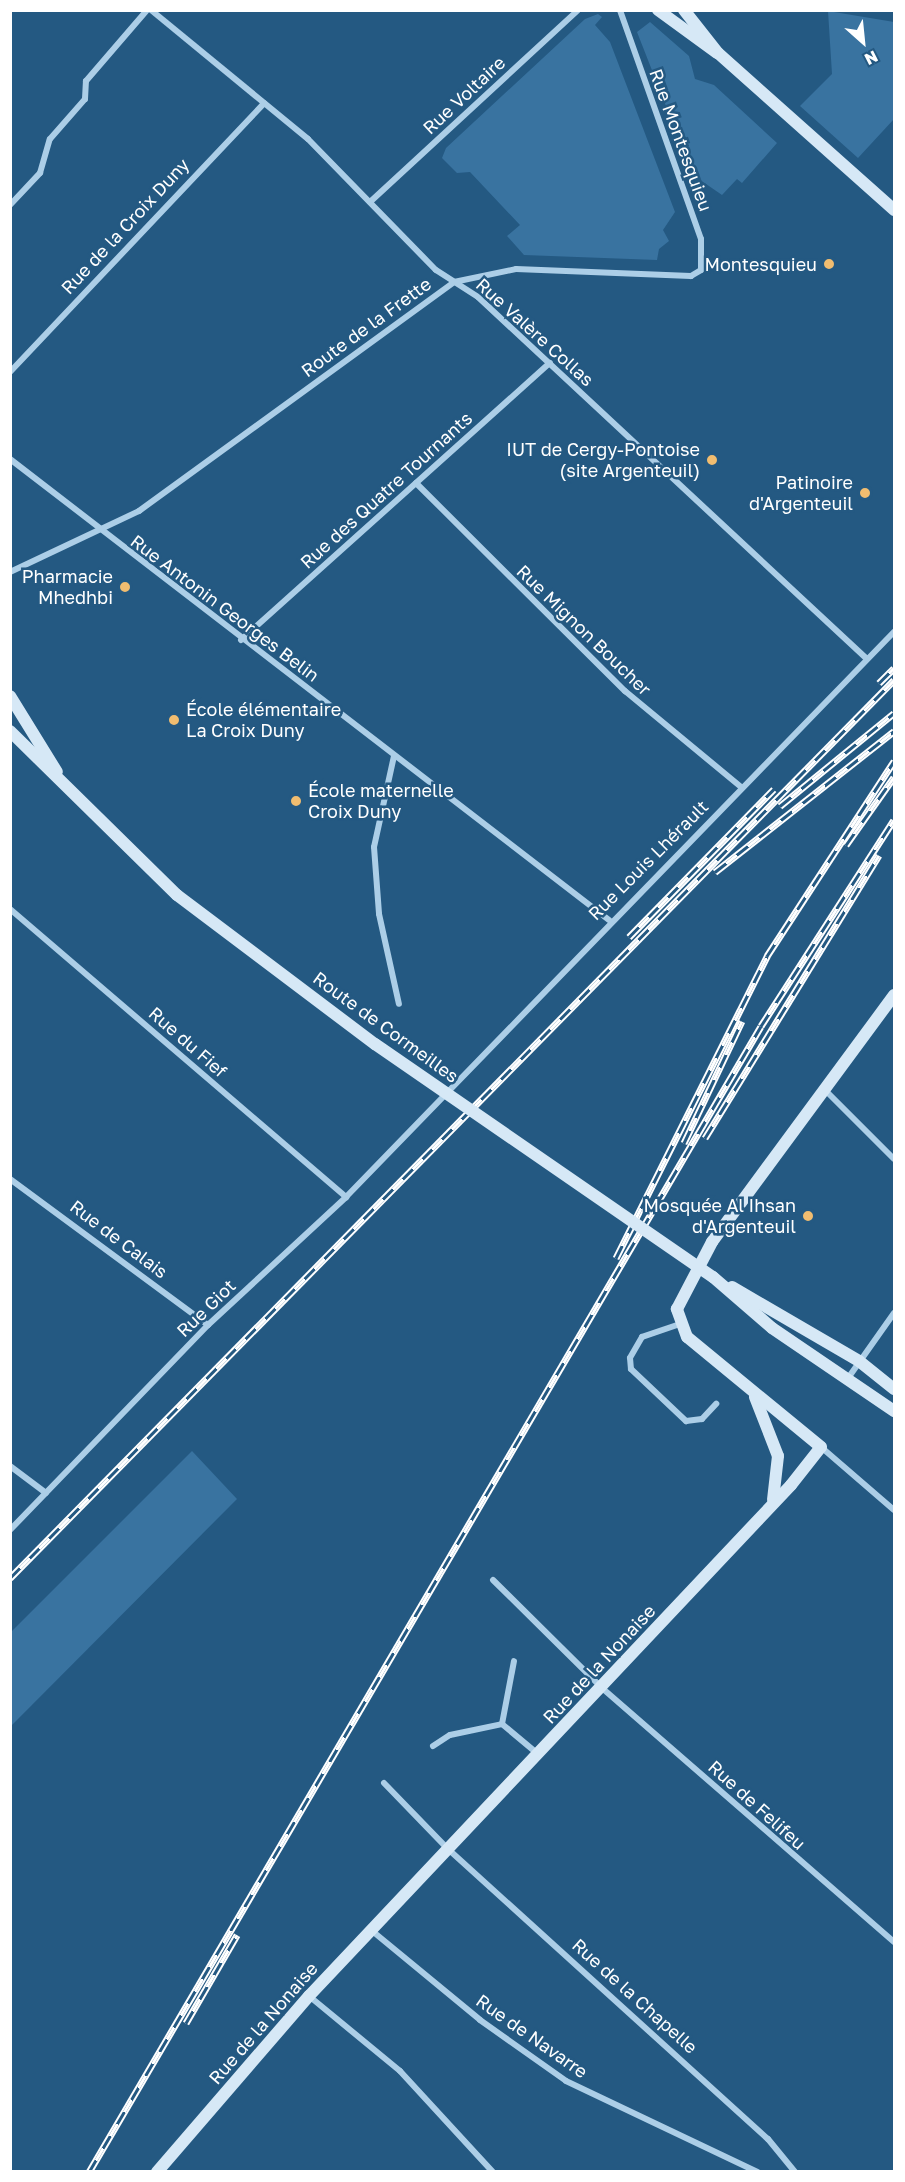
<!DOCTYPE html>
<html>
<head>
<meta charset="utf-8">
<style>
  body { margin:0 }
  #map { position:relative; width:905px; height:2182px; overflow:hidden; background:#245982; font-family:"Golos Text",sans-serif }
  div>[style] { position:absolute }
  .green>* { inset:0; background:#3973a0 }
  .street>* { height:6px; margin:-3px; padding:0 3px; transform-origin:3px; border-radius:3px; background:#accee7 }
  .secondary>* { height:12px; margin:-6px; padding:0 6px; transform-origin:6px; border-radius:6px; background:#d6e8f6 }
  .rail>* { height:7px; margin-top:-3.5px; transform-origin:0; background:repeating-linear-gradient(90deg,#245982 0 14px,#fff 0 28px); box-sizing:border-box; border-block:2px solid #fff }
  .secondary-bridge>* { height:12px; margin:-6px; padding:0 6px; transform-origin:6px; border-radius:6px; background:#d6e8f6 }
  .dots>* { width:16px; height:16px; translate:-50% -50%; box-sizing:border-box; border:3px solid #245982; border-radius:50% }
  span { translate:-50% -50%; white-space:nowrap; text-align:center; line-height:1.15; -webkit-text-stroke:5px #245982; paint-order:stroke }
  .street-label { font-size:18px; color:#fff }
  .poi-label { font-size:18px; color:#fff }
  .right { translate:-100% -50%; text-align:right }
  .left { translate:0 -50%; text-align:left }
  .frame { position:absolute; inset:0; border:12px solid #fff; pointer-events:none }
  .north { position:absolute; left:833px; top:12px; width:60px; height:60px; -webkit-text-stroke:4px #245982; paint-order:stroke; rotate:153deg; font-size:16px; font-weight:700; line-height:24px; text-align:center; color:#fff }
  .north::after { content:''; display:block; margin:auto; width:21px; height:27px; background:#fff; clip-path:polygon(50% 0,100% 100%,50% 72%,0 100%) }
</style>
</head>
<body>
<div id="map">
  <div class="green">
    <div style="clip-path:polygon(828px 11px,894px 22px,894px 119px,858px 158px,800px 106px,832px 74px)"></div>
    <div style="clip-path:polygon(598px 14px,602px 17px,595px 25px,610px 42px,675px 212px,663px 230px,669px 241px,659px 249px,657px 260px,524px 255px,507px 236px,520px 225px,470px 172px,457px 173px,442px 158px,446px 148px,585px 19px)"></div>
    <div style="clip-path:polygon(650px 22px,689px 56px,695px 79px,714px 85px,777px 143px,742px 183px,737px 179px,722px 195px,693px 175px,637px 32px)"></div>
    <div style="clip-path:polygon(192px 1451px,237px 1499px,11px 1726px,11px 1632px)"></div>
  </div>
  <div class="street">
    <div style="left:151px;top:10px;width:203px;rotate:39.4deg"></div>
    <div style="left:308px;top:139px;width:183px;rotate:45.7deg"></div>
    <div style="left:436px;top:270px;width:50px;rotate:32.7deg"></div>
    <div style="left:478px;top:297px;width:531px;rotate:42.94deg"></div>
    <div style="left:370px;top:202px;width:283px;rotate:-42.7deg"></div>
    <div style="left:10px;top:205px;width:44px;rotate:-46.8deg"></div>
    <div style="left:40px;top:173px;width:35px;rotate:-74deg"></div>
    <div style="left:50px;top:139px;width:53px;rotate:-48.8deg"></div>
    <div style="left:85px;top:99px;width:18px;rotate:-87deg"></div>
    <div style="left:86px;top:81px;width:94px;rotate:-49.3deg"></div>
    <div style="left:10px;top:372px;width:370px;rotate:-46.6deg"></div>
    <div style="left:10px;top:459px;width:756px;rotate:37.58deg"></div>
    <div style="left:416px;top:483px;width:295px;rotate:44.9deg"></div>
    <div style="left:625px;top:691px;width:151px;rotate:39.6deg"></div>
    <div style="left:10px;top:572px;width:143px;rotate:-25.3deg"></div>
    <div style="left:139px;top:511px;width:389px;rotate:-36deg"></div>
    <div style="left:454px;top:282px;width:63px;rotate:-11.8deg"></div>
    <div style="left:516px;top:269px;width:175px;rotate:2.3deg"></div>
    <div style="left:691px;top:276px;width:12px;rotate:-31deg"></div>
    <div style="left:701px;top:270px;width:31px;rotate:-90deg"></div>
    <div style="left:701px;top:239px;width:243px;rotate:-109.5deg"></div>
    <div style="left:241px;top:640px;width:415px;rotate:-41.9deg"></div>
    <div style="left:394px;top:756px;width:93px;rotate:102.4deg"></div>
    <div style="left:374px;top:847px;width:67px;rotate:85.7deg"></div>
    <div style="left:379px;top:914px;width:92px;rotate:77.5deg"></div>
    <div style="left:10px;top:909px;width:443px;rotate:40.6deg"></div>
    <div style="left:824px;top:1089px;width:99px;rotate:45deg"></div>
    <div style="left:10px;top:1179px;width:246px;rotate:36.4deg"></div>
    <div style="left:680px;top:1324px;width:40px;rotate:161.1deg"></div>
    <div style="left:642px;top:1337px;width:24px;rotate:120deg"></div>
    <div style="left:630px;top:1358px;width:11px;rotate:85deg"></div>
    <div style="left:631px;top:1369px;width:76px;rotate:43.4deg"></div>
    <div style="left:686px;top:1421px;width:16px;rotate:-7deg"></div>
    <div style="left:702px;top:1419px;width:21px;rotate:-47deg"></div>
    <div style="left:846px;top:1381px;width:83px;rotate:-54.8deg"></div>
    <div style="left:821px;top:1447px;width:96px;rotate:40.8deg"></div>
    <div style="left:10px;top:1466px;width:45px;rotate:36.9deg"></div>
    <div style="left:10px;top:1530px;width:285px;rotate:-46deg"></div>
    <div style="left:208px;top:1325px;width:188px;rotate:-42.8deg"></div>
    <div style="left:346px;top:1197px;width:787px;rotate:-45.88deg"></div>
    <div style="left:493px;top:1580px;width:153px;rotate:44.7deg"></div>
    <div style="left:602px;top:1688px;width:387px;rotate:41deg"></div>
    <div style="left:502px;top:1724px;width:64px;rotate:-79.2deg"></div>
    <div style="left:433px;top:1746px;width:20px;rotate:-33deg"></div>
    <div style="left:450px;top:1735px;width:53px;rotate:-11.9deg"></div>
    <div style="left:502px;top:1724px;width:47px;rotate:39.8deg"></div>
    <div style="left:384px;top:1783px;width:92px;rotate:45.9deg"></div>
    <div style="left:448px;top:1849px;width:432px;rotate:42.2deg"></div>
    <div style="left:768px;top:2139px;width:43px;rotate:50.7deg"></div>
    <div style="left:371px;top:1930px;width:141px;rotate:39.5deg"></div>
    <div style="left:480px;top:2020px;width:105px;rotate:35.3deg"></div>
    <div style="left:566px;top:2081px;width:212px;rotate:25.4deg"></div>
    <div style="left:309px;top:1996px;width:118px;rotate:39.5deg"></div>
    <div style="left:400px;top:2071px;width:137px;rotate:47.4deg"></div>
  </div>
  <div class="secondary">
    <div style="left:658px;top:10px;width:73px;rotate:36.1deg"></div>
    <div style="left:684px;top:10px;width:55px;rotate:51.7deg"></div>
    <div style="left:718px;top:53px;width:236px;rotate:41.7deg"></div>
    <div style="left:10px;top:696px;width:89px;rotate:58.3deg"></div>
    <div style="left:10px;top:731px;width:234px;rotate:44.5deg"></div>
    <div style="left:177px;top:895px;width:248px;rotate:37deg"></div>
    <div style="left:713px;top:1277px;width:78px;rotate:40.8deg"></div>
    <div style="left:772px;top:1328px;width:148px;rotate:34.2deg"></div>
    <div style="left:732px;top:1287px;width:147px;rotate:30.2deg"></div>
    <div style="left:859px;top:1361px;width:45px;rotate:38.7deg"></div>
    <div style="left:755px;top:1397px;width:63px;rotate:68.7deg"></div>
    <div style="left:778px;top:1456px;width:44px;rotate:96.5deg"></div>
    <div style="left:157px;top:2172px;width:233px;rotate:-49.2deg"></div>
    <div style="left:309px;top:1996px;width:702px;rotate:-46.67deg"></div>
    <div style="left:791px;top:1485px;width:48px;rotate:-51.7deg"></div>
    <div style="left:821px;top:1447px;width:173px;rotate:-140.6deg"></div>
    <div style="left:687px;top:1337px;width:30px;rotate:-110deg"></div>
    <div style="left:677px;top:1309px;width:76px;rotate:-62.4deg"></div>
    <div style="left:712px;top:1242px;width:307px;rotate:-53.6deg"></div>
  </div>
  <div class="rail">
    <div style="left:879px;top:683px;width:21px;rotate:-45deg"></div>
    <div style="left:780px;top:806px;width:147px;rotate:-39.2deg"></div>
    <div style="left:846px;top:845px;width:83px;rotate:-54.8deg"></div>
    <div style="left:715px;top:872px;width:228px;rotate:-38.2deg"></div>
    <div style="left:629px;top:937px;width:207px;rotate:-45.6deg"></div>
    <div style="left:705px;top:1138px;width:332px;rotate:-58.4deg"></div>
    <div style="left:684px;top:1143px;width:135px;rotate:-64.6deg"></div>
    <div style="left:616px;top:1258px;width:338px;rotate:-63.4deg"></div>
    <div style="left:767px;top:956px;width:233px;rotate:-56.9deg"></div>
    <div style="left:10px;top:1578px;width:1260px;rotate:-45.45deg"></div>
    <div style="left:186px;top:2023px;width:102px;rotate:-59.9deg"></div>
    <div style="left:89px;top:2172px;width:1328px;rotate:-59.61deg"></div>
    <div style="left:761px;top:1026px;width:245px;rotate:-57.2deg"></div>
  </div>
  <div class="secondary-bridge">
    <div style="left:375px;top:1044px;width:411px;rotate:34.6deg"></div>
  </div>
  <div class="dots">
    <div style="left:829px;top:264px;background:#f1bd70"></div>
    <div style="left:712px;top:460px;background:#f1bd70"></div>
    <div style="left:865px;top:493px;background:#f1bd70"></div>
    <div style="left:125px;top:587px;background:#f1bd70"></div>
    <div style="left:174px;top:720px;background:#f1bd70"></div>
    <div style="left:296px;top:801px;background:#f1bd70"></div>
    <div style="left:808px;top:1216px;background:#f1bd70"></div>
  </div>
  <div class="street-label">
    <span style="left:464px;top:95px;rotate:-43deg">Rue Voltaire</span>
    <span style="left:681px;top:140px;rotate:70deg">Rue Montesquieu</span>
    <span style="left:125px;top:226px;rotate:-47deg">Rue de la Croix Duny</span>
    <span style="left:366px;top:327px;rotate:-36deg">Route de la Frette</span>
    <span style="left:535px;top:332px;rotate:42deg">Rue Valère Collas</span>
    <span style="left:386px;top:490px;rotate:-42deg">Rue des Quatre Tournants</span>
    <span style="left:225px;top:608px;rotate:37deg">Rue Antonin Georges Belin</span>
    <span style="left:584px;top:630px;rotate:44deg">Rue Mignon Boucher</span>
    <span style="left:648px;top:860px;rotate:-45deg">Rue Louis Lhérault</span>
    <span style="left:386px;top:1027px;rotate:36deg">Route de Cormeilles</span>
    <span style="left:188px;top:1042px;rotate:41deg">Rue du Fief</span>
    <span style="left:119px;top:1239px;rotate:37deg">Rue de Calais</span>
    <span style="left:206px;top:1308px;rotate:-44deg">Rue Giot</span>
    <span style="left:599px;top:1664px;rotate:-47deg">Rue de la Nonaise</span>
    <span style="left:757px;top:1805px;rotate:42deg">Rue de Felifeu</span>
    <span style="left:635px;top:1996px;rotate:42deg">Rue de la Chapelle</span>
    <span style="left:263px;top:2023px;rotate:-49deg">Rue de la Nonaise</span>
    <span style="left:532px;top:2036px;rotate:35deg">Rue de Navarre</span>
  </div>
  <div class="poi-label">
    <span class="right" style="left:817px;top:264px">Montesquieu</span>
    <span class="right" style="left:700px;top:460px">IUT de Cergy-Pontoise<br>(site Argenteuil)</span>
    <span class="right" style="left:853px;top:493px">Patinoire<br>d'Argenteuil</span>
    <span class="right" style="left:113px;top:587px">Pharmacie<br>Mhedhbi</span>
    <span class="left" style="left:186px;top:720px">École élémentaire<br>La Croix Duny</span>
    <span class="left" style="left:308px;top:801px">École maternelle<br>Croix Duny</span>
    <span class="right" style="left:796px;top:1216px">Mosquée Al Ihsan<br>d'Argenteuil</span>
  </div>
  <div class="frame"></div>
  <div class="north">N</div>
</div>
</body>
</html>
